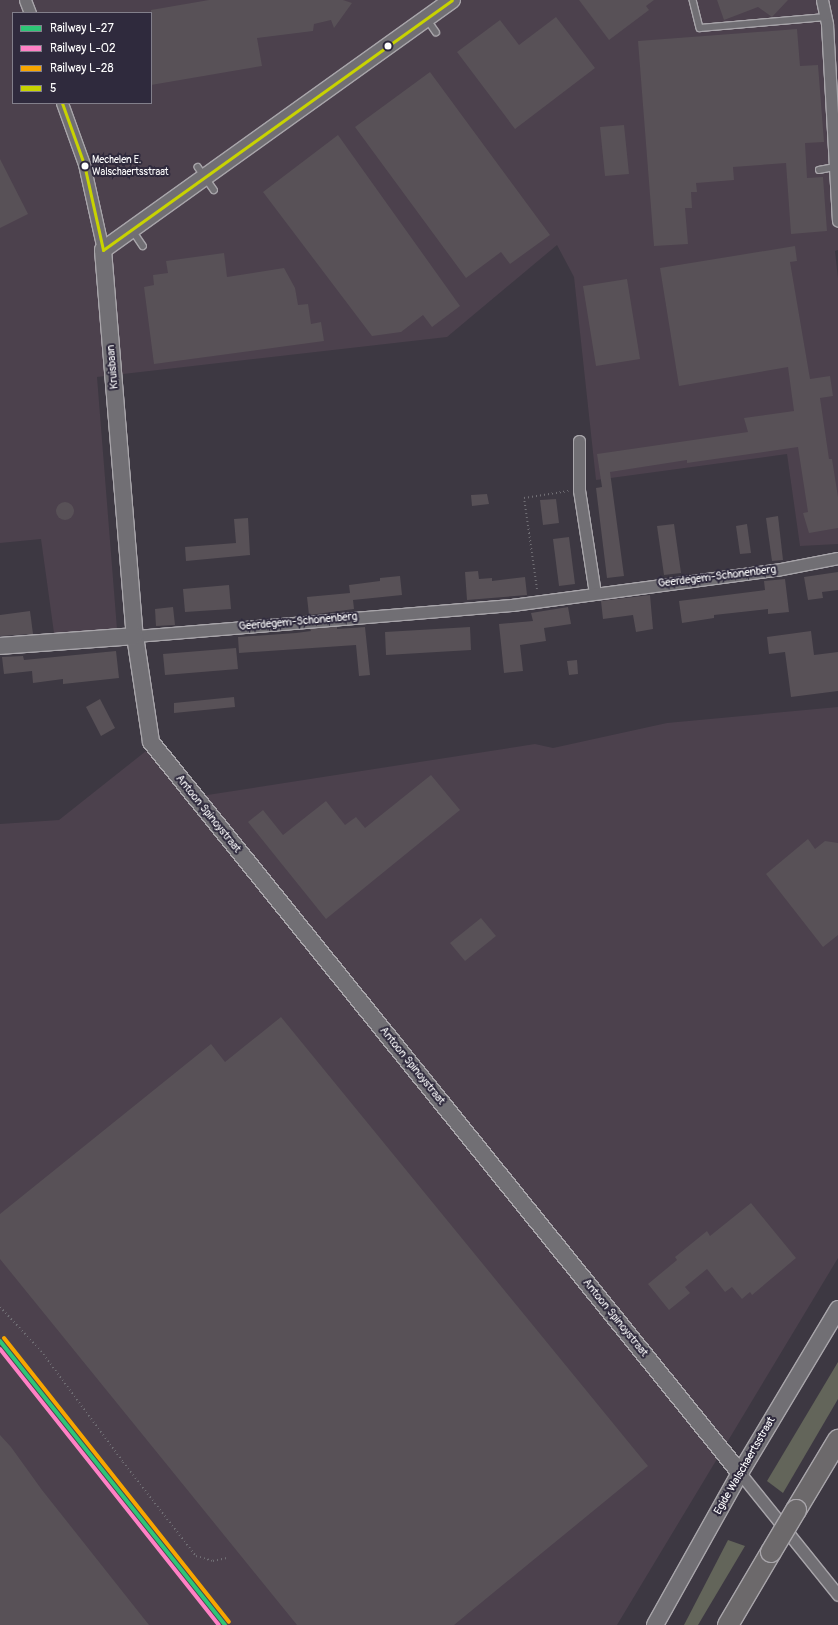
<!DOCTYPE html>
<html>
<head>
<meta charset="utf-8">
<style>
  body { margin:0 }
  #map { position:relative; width:838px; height:1625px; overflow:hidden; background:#3d3842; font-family:Pangolin,sans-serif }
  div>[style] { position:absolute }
  .built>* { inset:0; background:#4c414d }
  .green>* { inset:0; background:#63655a }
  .building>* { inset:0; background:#585157 }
  .round { border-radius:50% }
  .path>* { height:2px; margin-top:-1px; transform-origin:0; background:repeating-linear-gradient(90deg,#706e74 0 1px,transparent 0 4px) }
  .roads { filter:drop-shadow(1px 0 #a8a5aa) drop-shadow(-1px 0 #a8a5aa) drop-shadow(0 1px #a8a5aa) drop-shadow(0 -1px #a8a5aa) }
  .lane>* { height:5.5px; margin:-2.75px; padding:0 2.75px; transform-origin:2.75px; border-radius:2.75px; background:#716f74 }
  .street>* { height:11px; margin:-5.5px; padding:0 5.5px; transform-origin:5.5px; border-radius:5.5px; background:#716f74 }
  .secondary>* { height:16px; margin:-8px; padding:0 8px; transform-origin:8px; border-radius:8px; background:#716f74 }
  .highway>* { height:20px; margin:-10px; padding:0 10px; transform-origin:10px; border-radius:10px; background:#6c696b }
  .bridges { filter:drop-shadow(1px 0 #a8a5aa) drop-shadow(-1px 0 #a8a5aa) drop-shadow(0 1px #a8a5aa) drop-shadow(0 -1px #a8a5aa) }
  .highway-bridge>* { height:20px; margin:-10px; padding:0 10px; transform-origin:10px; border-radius:10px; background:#6c696b }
  .bus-1>* { height:3px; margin:-1.5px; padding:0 1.5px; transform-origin:1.5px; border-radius:1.5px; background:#c8d300 }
  .rail-1>* { height:4px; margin:-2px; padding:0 2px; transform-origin:2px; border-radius:2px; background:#2dc577 }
  .rail-2>* { height:4px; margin:-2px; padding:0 2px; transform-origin:2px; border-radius:2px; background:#ff80c5 }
  .rail-3>* { height:4px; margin:-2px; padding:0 2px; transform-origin:2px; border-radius:2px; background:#f7a600 }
  .dots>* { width:11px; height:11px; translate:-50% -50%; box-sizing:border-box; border:2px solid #2f2a3d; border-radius:50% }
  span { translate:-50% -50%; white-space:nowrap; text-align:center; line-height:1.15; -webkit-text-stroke:4px #2f2a3d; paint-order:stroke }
  .bus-label { font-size:10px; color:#fff }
  .left { translate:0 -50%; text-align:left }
  .street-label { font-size:11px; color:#fff }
  .legend { position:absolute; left:12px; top:12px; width:140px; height:92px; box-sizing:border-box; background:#2f2a3d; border:1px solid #827f8b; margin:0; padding:5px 7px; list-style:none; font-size:12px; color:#fff }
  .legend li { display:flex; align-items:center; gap:8px; height:20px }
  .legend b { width:20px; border:1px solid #827f8b }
</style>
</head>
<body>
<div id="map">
  <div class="built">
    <div style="clip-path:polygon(evenodd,0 0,838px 0,838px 250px,835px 251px,838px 278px,838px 544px,800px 546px,787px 454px,596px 480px,574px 277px,557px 245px,447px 337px,97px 377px,117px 629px,54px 633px,41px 539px,0 543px,0 0,13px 13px,151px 13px,151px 103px,13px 103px,13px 13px)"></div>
    <div style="clip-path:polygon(838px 707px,838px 1258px,617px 1625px,0 1625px,0 824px,59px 820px,146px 751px,188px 798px,535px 744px,553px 748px,667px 723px)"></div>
  </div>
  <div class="green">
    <div style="clip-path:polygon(838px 1362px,838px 1399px,783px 1493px,767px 1481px)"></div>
    <div style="clip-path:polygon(728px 1540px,745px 1546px,698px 1625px,684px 1625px)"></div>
  </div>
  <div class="building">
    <div style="clip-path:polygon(209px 0,343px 0,352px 3px,334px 28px,331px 20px,314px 24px,313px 31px,257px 38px,262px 66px,151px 85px,151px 10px)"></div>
    <div style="clip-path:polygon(579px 0,654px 0,646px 6px,649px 10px,609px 40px)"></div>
    <div style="clip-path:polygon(717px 0,788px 0,772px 17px,758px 7px,724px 20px)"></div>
    <div style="clip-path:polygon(556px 17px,595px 68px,515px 129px,457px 52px,500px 20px,519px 45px)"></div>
    <div style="clip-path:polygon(797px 29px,800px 66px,818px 65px,824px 142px,805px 143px,807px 178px,823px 177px,827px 231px,791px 234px,786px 163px,733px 167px,734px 180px,696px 183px,697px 192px,691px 192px,692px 208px,685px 208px,688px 244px,654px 246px,638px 41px)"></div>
    <div style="clip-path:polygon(430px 72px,550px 235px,510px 264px,501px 252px,466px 278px,355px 127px)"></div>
    <div style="clip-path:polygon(624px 125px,629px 174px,605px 176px,600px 127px)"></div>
    <div style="clip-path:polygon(338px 135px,460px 306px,432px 327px,423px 315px,401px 332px,372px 336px,263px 192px)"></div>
    <div style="clip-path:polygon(0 159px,28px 214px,0 228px)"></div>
    <div style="clip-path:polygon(795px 246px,797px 261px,790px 262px,810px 379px,830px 376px,833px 396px,820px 398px,829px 459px,832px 459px,838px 497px,838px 528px,809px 533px,803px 513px,808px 512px,798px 447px,687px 463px,687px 460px,610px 472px,624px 576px,607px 578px,596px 488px,602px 487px,597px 454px,748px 432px,744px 418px,794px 411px,788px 367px,679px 386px,660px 268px)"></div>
    <div style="clip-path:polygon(224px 253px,227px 277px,284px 268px,295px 288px,298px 305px,308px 304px,311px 324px,321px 322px,324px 341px,154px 364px,144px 287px,154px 285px,153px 275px,168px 273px,166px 261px)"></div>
    <div style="clip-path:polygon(627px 279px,640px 359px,596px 366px,583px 286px)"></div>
    <div style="clip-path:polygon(487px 494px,489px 504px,472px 506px,471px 495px)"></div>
    <div style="clip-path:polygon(556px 499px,559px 523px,543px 525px,540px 500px)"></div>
    <div class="round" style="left:56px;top:502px;width:18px;height:18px"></div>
    <div style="clip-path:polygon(778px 516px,783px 560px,772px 561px,766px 518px)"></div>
    <div style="clip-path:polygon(248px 518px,250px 555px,186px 561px,185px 547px,236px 543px,234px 519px)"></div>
    <div style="clip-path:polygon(674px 524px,681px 573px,664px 575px,657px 526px)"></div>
    <div style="clip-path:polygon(747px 524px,751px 553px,740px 554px,736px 526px)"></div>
    <div style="clip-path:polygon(569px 537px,575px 584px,559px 586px,553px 539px)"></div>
    <div style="clip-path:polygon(478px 571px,479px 579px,492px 578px,492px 581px,525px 577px,527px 595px,467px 600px,465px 572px)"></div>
    <div style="clip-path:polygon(838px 572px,838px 590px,822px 592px,823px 598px,808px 600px,804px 577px)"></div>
    <div style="clip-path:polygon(400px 576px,402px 595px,353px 600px,354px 609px,309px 615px,307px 597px,350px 593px,349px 585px,380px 581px,380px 578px)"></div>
    <div style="clip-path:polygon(785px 579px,789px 612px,768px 614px,768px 609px,714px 615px,714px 618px,682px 623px,679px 601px,765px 590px,764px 581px)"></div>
    <div style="clip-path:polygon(229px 585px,231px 609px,185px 612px,183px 589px)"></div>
    <div style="clip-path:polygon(650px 595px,653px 629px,636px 632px,633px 615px,603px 619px,601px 601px)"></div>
    <div style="clip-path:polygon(173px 607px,175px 625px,156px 626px,155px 609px)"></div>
    <div style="clip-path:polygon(568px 607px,571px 624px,544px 628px,546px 641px,520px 645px,523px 671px,504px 673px,499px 624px,533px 621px,531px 613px)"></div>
    <div style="clip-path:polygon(30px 611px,33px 634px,0 636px,0 615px)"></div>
    <div style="clip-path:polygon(337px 626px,337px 629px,365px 627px,370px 675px,359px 676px,356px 645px,239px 653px,238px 637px,296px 633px,311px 631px,310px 629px)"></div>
    <div style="clip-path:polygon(470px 627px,471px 650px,386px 655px,385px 632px)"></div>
    <div style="clip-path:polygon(811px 631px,814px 655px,838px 652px,838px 691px,791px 697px,785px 652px,769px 654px,767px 637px)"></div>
    <div style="clip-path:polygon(236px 648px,238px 669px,165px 675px,163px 654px)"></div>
    <div style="clip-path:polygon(116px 651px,119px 678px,63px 684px,63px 679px,33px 683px,32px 671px,4px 674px,2px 657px,23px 656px,24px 660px)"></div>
    <div style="clip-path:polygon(577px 660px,578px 674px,569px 675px,567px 661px)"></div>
    <div style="clip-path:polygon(234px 697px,235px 707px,174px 713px,174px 703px)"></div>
    <div style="clip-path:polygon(100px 699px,115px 728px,101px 736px,86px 707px)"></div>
    <div style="clip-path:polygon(431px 775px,460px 810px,326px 919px,248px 822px,263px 810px,283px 835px,326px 801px,345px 825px,356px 817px,365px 828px)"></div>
    <div style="clip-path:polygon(808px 839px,815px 849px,825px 841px,838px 843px,838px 935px,823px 947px,766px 874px)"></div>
    <div style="clip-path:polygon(481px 918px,496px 936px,465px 961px,450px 943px)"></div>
    <div style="clip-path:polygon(281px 1017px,648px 1466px,454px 1625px,297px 1625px,0 1259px,0 1214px,211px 1044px,225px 1062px)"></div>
    <div style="clip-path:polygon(751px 1203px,796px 1258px,752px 1295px,750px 1292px,742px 1299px,732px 1287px,725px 1292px,707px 1269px,685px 1287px,690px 1293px,669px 1310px,648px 1284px,677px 1260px,675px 1257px,707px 1231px,710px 1236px)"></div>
    <div style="clip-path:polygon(0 1435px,11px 1447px,42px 1490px,149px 1625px,0 1625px)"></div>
  </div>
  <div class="path">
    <div style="left:537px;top:589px;width:92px;rotate:-98.1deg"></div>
    <div style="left:524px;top:498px;width:45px;rotate:-9deg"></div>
    <div style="left:0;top:1307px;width:60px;rotate:47deg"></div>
    <div style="left:41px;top:1351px;width:138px;rotate:53.5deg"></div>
    <div style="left:123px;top:1462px;width:119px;rotate:52.2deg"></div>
    <div style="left:196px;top:1556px;width:18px;rotate:16deg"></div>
    <div style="left:213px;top:1561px;width:14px;rotate:-12deg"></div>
  </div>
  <div class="roads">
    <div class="lane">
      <div style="left:693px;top:0;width:29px;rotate:76deg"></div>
      <div style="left:700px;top:28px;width:126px;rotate:-5deg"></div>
      <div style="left:427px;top:19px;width:16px;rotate:55deg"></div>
      <div style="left:198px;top:167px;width:28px;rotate:55deg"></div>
      <div style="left:819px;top:170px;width:16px;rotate:-11deg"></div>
      <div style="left:133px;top:231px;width:18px;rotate:56deg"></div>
    </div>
    <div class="street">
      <div style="left:25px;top:0;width:14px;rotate:69deg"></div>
      <div style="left:822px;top:0;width:25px;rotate:78deg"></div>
      <div style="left:827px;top:24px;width:197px;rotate:86.8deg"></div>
      <div style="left:62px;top:103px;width:65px;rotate:70.2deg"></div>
      <div style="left:84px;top:164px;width:88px;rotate:77.5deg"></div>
      <div style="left:579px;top:441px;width:49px;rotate:90deg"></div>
      <div style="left:579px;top:490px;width:104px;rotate:81.2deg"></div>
      <div style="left:135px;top:636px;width:378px;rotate:-4.7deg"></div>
      <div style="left:512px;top:605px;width:266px;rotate:-7.6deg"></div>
      <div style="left:776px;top:570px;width:63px;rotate:-11deg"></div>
      <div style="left:740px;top:1473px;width:156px;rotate:51.2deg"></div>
    </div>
    <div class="secondary">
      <div style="left:452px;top:0;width:429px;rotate:144.4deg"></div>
      <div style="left:103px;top:250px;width:387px;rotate:85.3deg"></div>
      <div style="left:135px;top:636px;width:107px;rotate:81.4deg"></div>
      <div style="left:151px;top:742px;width:939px;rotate:51.14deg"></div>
      <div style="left:0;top:646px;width:135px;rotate:-4.2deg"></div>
      <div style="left:655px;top:1625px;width:174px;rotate:-60.8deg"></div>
      <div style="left:740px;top:1473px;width:191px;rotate:-59.1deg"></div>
    </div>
    <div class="highway">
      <div style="left:796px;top:1510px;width:82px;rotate:-59deg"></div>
      <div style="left:728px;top:1625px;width:85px;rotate:-59.5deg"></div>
    </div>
  </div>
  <div class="bridges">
    <div class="highway-bridge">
      <div style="left:771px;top:1552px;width:49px;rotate:-59.2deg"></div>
    </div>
  </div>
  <div class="bus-1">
    <div style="left:62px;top:103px;width:65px;rotate:70.2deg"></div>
    <div style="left:84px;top:164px;width:88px;rotate:77.5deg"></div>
    <div style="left:103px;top:250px;width:429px;rotate:-35.6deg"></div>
  </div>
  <div class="rail-1">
    <div style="left:0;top:1341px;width:362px;rotate:51.6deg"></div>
  </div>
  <div class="rail-2">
    <div style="left:0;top:1349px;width:352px;rotate:51.6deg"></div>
  </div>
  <div class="rail-3">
    <div style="left:4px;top:1338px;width:362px;rotate:51.6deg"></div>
  </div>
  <div class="dots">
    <div style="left:388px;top:46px;background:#fff"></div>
    <div style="left:85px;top:166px;background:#fff"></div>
  </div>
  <div class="bus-label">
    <span class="left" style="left:92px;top:166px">Mechelen E.<br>Walschaertsstraat</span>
  </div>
  <div class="street-label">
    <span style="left:113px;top:367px;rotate:-95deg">Kruisbaan</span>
    <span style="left:717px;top:577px;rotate:-7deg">Geerdegem-Schonenberg</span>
    <span style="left:298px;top:622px;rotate:-5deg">Geerdegem-Schonenberg</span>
    <span style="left:208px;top:814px;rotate:51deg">Antoon Spinoystraat</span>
    <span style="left:412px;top:1066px;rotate:51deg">Antoon Spinoystraat</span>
    <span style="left:615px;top:1318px;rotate:51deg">Antoon Spinoystraat</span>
    <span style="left:745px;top:1466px;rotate:-60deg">Egide Walschaertsstraat</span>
  </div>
  <ul class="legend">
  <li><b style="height:5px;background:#2dc577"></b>Railway L-27</li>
  <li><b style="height:5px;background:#ff80c5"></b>Railway L-02</li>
  <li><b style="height:5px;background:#f7a600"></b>Railway L-28</li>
  <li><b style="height:5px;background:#c8d300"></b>5</li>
  </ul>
</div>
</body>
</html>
